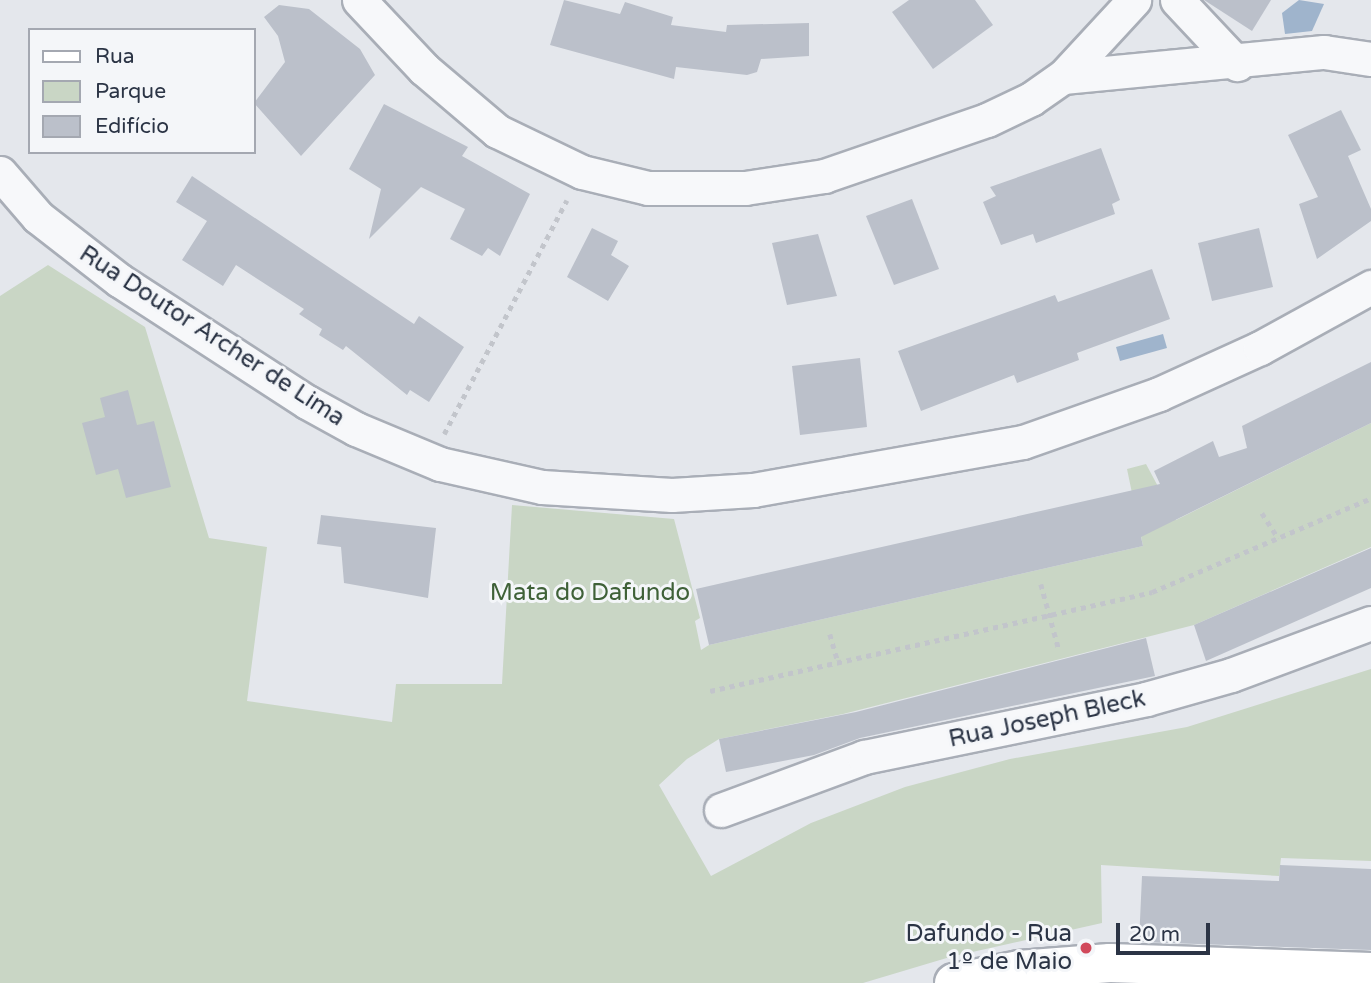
<!DOCTYPE html>
<html>
<head>
<meta charset="utf-8">
<style>
  body { margin:0 }
  #map { position:relative; width:1371px; height:983px; overflow:hidden; background:#e4e7ec; font-family:"Varela Round",sans-serif }
  div>[style] { position:absolute }
  .green>* { inset:0; background:#c9d6c5 }
  .water>* { inset:0; background:#9fb4cc }
  .building>* { inset:0; background:#bbc0ca }
  .path>* { height:4.5px; margin-top:-2.25px; transform-origin:0; background:repeating-linear-gradient(90deg,#c2c5cb 0 5px,transparent 0 10px) }
  .roads { filter:drop-shadow(2px 0 #a9aeb7) drop-shadow(-2px 0 #a9aeb7) drop-shadow(0 2px #a9aeb7) drop-shadow(0 -2px #a9aeb7) }
  .street>* { height:33px; margin:-16.5px; padding:0 16.5px; transform-origin:16.5px; border-radius:16.5px; background:#f7f8fa }
  .secondary>* { height:38px; margin:-19px; padding:0 19px; transform-origin:19px; border-radius:19px; background:#fff }
  .dots>* { width:19px; height:19px; translate:-50% -50%; box-sizing:border-box; border:4px solid #f4f6f9; border-radius:50% }
  span { translate:-50% -50%; white-space:nowrap; text-align:center; line-height:1.15; -webkit-text-stroke:6px #f4f6f9; paint-order:stroke }
  .street-label { font-size:24px; color:#2b3445 }
  .park-label { font-size:24px; color:#3f6138 }
  .poi-label { font-size:24px; color:#2b3445 }
  .right { translate:-100% -50%; text-align:right }
  .legend { position:absolute; left:28px; top:28px; width:228px; height:126px; box-sizing:border-box; background:#f4f6f9; border:2px solid #a4a8b1; margin:0; padding:9px 12px; list-style:none; font-size:21px; color:#2b3445 }
  .legend li { display:flex; align-items:center; gap:14px; height:35px }
  .legend b { width:35px; border:2px solid #a4a8b1 }
  .scale { position:absolute; left:1116px; top:923px; width:94px; height:32px; box-sizing:border-box; border:4px solid #2b3445; border-top:0; padding-left:9px; font-size:21px; line-height:24px; white-space:nowrap; color:#2b3445; -webkit-text-stroke:5px #f4f6f9; paint-order:stroke }
</style>
</head>
<body>
<div id="map">
  <div class="green">
    <div style="clip-path:polygon(48px 265px,145px 327px,209px 538px,267px 547px,247px 701px,392px 722px,396px 684px,502px 684px,512px 505px,674px 519px,700px 618px,695px 621px,701px 650px,709px 645px,1143px 546px,1127px 469px,1146px 464px,1176px 520px,1371px 423px,1371px 547px,1194px 625px,843px 714px,719px 739px,687px 759px,659px 785px,711px 876px,811px 823px,905px 787px,1010px 759px,1187px 727px,1371px 669px,1371px 861px,1281px 858px,1279px 876px,1101px 865px,1102px 923px,950px 957px,863px 983px,0 983px,0 296px)"></div>
  </div>
  <div class="water">
    <div style="clip-path:polygon(1299px 0,1324px 4px,1312px 31px,1285px 34px,1282px 13px)"></div>
    <div style="clip-path:polygon(1163px 334px,1167px 348px,1120px 361px,1116px 347px)"></div>
  </div>
  <div class="building">
    <div style="clip-path:polygon(564px 0,620px 14px,625px 2px,673px 17px,671px 25px,726px 32px,727px 25px,809px 23px,809px 56px,761px 59px,757px 72px,747px 75px,676px 67px,674px 79px,550px 45px)"></div>
    <div style="clip-path:polygon(909px 0,975px 0,993px 25px,933px 69px,892px 12px)"></div>
    <div style="clip-path:polygon(1204px 0,1271px 0,1252px 31px)"></div>
    <div style="clip-path:polygon(279px 5px,309px 9px,360px 49px,375px 75px,301px 156px,254px 103px,285px 62px,278px 36px,264px 17px)"></div>
    <div style="clip-path:polygon(384px 104px,468px 147px,462px 156px,530px 194px,500px 256px,488px 248px,482px 256px,450px 239px,465px 209px,421px 187px,369px 239px,381px 189px,349px 169px)"></div>
    <div style="clip-path:polygon(1341px 110px,1361px 150px,1348px 156px,1371px 209px,1371px 221px,1317px 259px,1299px 204px,1318px 197px,1288px 135px)"></div>
    <div style="clip-path:polygon(1101px 148px,1120px 200px,1112px 204px,1115px 214px,1036px 243px,1033px 234px,1001px 245px,983px 202px,996px 196px,990px 187px)"></div>
    <div style="clip-path:polygon(192px 176px,414px 324px,419px 316px,464px 347px,429px 402px,410px 390px,407px 395px,346px 346px,343px 350px,319px 335px,322px 329px,299px 314px,304px 309px,236px 265px,223px 286px,182px 260px,207px 221px,176px 202px)"></div>
    <div style="clip-path:polygon(912px 199px,939px 269px,894px 285px,866px 216px)"></div>
    <div style="clip-path:polygon(592px 228px,618px 241px,611px 255px,629px 266px,608px 301px,567px 277px)"></div>
    <div style="clip-path:polygon(1259px 228px,1273px 287px,1212px 301px,1198px 243px)"></div>
    <div style="clip-path:polygon(818px 234px,837px 296px,787px 305px,772px 243px)"></div>
    <div style="clip-path:polygon(1152px 269px,1170px 319px,1077px 353px,1079px 360px,1017px 383px,1014px 375px,921px 411px,898px 351px,1055px 295px,1058px 302px)"></div>
    <div style="clip-path:polygon(860px 358px,867px 427px,800px 435px,792px 366px)"></div>
    <div style="clip-path:polygon(1371px 362px,1371px 423px,1141px 537px,1143px 546px,709px 645px,696px 589px,1160px 484px,1154px 471px,1213px 441px,1219px 457px,1247px 448px,1242px 426px)"></div>
    <div style="clip-path:polygon(128px 390px,137px 425px,154px 421px,171px 487px,126px 498px,118px 469px,96px 475px,82px 423px,105px 417px,100px 398px)"></div>
    <div style="clip-path:polygon(321px 515px,436px 528px,428px 598px,344px 583px,341px 547px,317px 544px)"></div>
    <div style="clip-path:polygon(1371px 548px,1371px 588px,1206px 661px,1194px 625px)"></div>
    <div style="clip-path:polygon(1146px 638px,1155px 676px,860px 738px,814px 755px,726px 772px,719px 739px,856px 712px)"></div>
    <div style="clip-path:polygon(1280px 865px,1371px 869px,1371px 950px,1139px 942px,1142px 876px,1279px 881px)"></div>
  </div>
  <div class="path">
    <div style="left:444px;top:434px;width:264px;rotate:-62.3deg"></div>
    <div style="left:1262px;top:513px;width:30px;rotate:57deg"></div>
    <div style="left:1041px;top:584px;width:68px;rotate:74.7deg"></div>
    <div style="left:830px;top:634px;width:29px;rotate:74deg"></div>
    <div style="left:710px;top:691px;width:453px;rotate:-12.6deg"></div>
    <div style="left:1152px;top:592px;width:238px;rotate:-23.2deg"></div>
  </div>
  <div class="roads">
    <div class="street">
      <div style="left:359px;top:0;width:95px;rotate:46.7deg"></div>
      <div style="left:424px;top:69px;width:96px;rotate:40.3deg"></div>
      <div style="left:497px;top:131px;width:94px;rotate:25.8deg"></div>
      <div style="left:582px;top:172px;width:68px;rotate:13.6deg"></div>
      <div style="left:648px;top:188px;width:97px"></div>
      <div style="left:745px;top:188px;width:80px;rotate:-8.6deg"></div>
      <div style="left:824px;top:176px;width:172px;rotate:-19deg"></div>
      <div style="left:987px;top:120px;width:49px;rotate:-25.5deg"></div>
      <div style="left:1031px;top:99px;width:39px;rotate:-35deg"></div>
      <div style="left:1063px;top:77px;width:262px;rotate:-5.5deg"></div>
      <div style="left:1324px;top:52px;width:48px;rotate:8.5deg"></div>
      <div style="left:1177px;top:0;width:88px;rotate:46.8deg"></div>
      <div style="left:1063px;top:77px;width:105px;rotate:-47.3deg"></div>
      <div style="left:0;top:173px;width:58px;rotate:49.2deg"></div>
      <div style="left:38px;top:217px;width:103px;rotate:37.9deg"></div>
      <div style="left:119px;top:280px;width:224px;rotate:33deg"></div>
      <div style="left:307px;top:402px;width:56px;rotate:28.9deg"></div>
      <div style="left:356px;top:429px;width:91px;rotate:22.6deg"></div>
      <div style="left:440px;top:464px;width:105px;rotate:12.7deg"></div>
      <div style="left:542px;top:487px;width:130px;rotate:3.5deg"></div>
      <div style="left:672px;top:495px;width:81px;rotate:-3.5deg"></div>
      <div style="left:753px;top:490px;width:274px;rotate:-10.1deg"></div>
      <div style="left:1023px;top:442px;width:144px;rotate:-19.4deg"></div>
      <div style="left:1159px;top:394px;width:111px;rotate:-24.5deg"></div>
      <div style="left:1260px;top:348px;width:127px;rotate:-28.8deg"></div>
      <div style="left:721px;top:810px;width:153px;rotate:-20.3deg"></div>
      <div style="left:864px;top:757px;width:288px;rotate:-11.6deg"></div>
      <div style="left:1146px;top:699px;width:88px;rotate:-15.8deg"></div>
      <div style="left:1231px;top:675px;width:149px;rotate:-20.4deg"></div>
    </div>
    <div class="secondary">
      <div style="left:954px;top:983px;width:66px;rotate:-11.3deg"></div>
      <div style="left:1019px;top:970px;width:91px;rotate:-4.4deg"></div>
      <div style="left:1110px;top:963px;width:261px;rotate:2deg"></div>
    </div>
  </div>
  <div class="dots">
    <div style="left:1086px;top:948px;background:#d1495b"></div>
  </div>
  <div class="street-label">
    <span style="left:212px;top:336px;rotate:33deg">Rua Doutor Archer de Lima</span>
    <span style="left:1047px;top:719px;rotate:-12deg">Rua Joseph Bleck</span>
  </div>
  <div class="park-label">
    <span style="left:590px;top:593px">Mata do Dafundo</span>
  </div>
  <div class="poi-label">
    <span class="right" style="left:1072px;top:948px">Dafundo - Rua<br>1º de Maio</span>
  </div>
  <ul class="legend">
  <li><b style="height:9px;background:#fff"></b>Rua</li>
  <li><b style="height:19px;background:#c9d6c5"></b>Parque</li>
  <li><b style="height:19px;background:#bbc0ca"></b>Edifício</li>
  </ul>
  <div class="scale">20 m</div>
</div>
</body>
</html>
